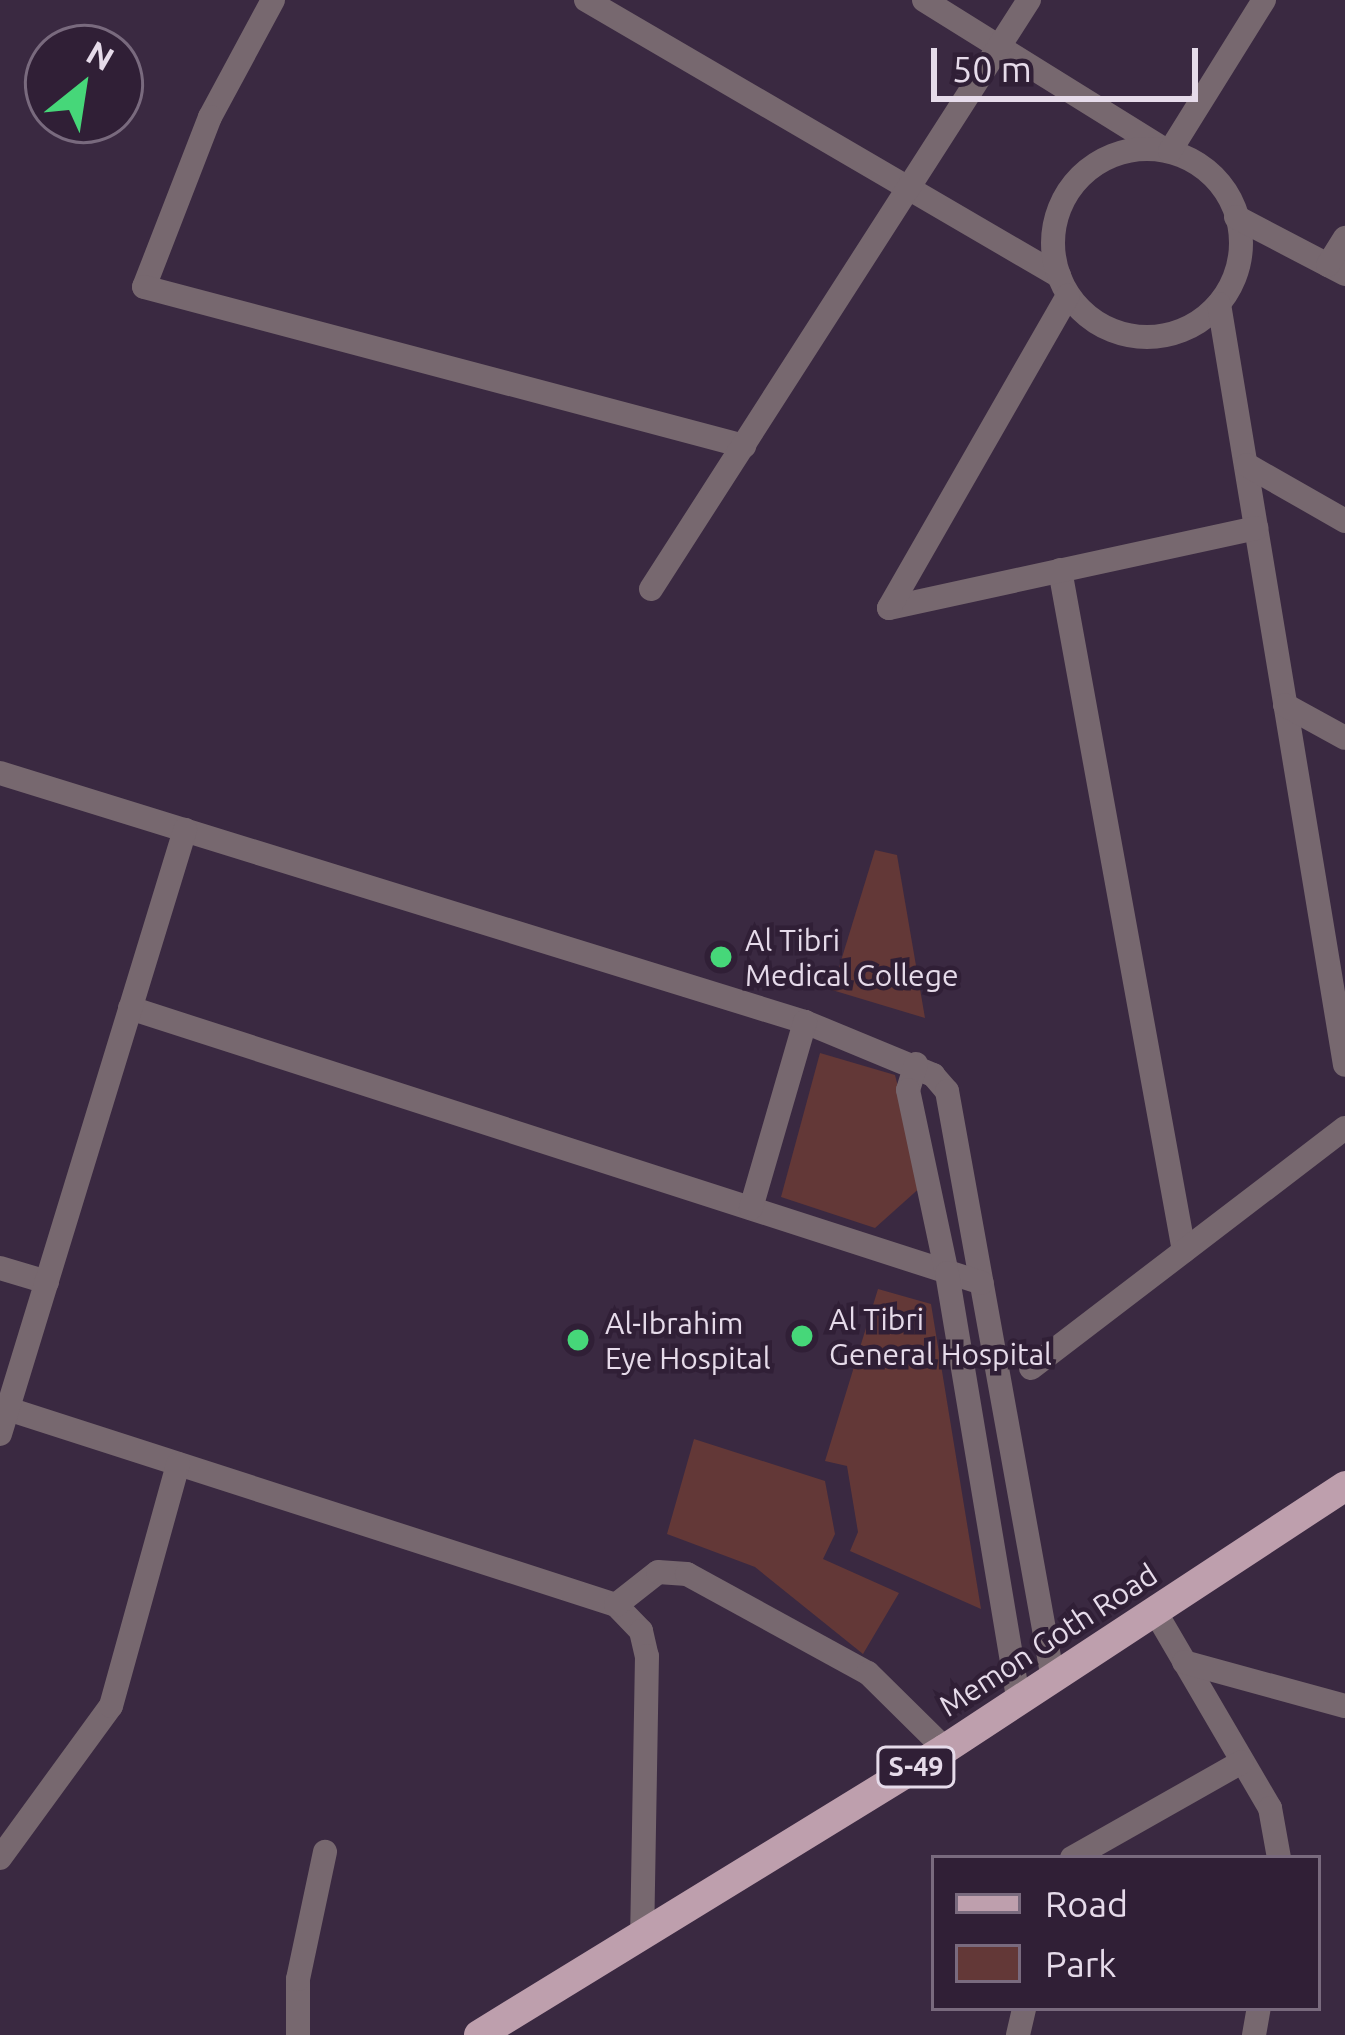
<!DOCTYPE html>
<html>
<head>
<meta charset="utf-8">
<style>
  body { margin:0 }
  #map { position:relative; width:1345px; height:2035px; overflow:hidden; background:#3a2941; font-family:Ubuntu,sans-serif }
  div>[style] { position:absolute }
  .green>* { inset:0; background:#633837 }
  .minor>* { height:24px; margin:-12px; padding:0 12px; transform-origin:12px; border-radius:12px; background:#77686f }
  .minor>.ring { margin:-12px; padding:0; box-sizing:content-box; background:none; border:24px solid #77686f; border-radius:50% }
  .primary>* { height:30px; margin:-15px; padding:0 15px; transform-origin:15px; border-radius:15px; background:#be9fad }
  .dots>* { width:33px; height:33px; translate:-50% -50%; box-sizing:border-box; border:6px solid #301f36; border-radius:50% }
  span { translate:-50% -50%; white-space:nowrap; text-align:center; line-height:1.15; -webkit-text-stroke:9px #301f36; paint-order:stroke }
  .shield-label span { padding:3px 9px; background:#301f36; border:3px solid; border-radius:9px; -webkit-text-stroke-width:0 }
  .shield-label { font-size:27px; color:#e6dbea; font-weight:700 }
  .poi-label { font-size:30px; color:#e6dbea }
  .left { translate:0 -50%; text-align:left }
  .street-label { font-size:30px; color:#e6dbea }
  .legend { position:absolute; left:931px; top:1855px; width:390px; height:156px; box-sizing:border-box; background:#301f36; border:3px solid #796a7e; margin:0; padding:15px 21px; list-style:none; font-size:36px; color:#e6dbea }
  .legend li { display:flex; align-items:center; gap:24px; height:60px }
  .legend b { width:60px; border:3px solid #796a7e }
  .north { position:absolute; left:24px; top:24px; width:120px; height:120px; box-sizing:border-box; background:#301f36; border:3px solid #796a7e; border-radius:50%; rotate:30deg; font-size:33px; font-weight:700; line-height:48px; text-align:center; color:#e6dbea }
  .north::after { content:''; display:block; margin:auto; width:42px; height:54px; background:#46d779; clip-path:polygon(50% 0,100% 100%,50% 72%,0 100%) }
  .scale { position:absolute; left:931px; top:48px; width:267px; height:54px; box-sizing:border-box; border:6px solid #e6dbea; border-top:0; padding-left:15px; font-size:36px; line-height:42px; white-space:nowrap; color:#e6dbea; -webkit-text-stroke:9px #301f36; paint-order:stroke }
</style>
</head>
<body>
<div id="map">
  <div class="green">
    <div style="clip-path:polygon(875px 850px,897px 855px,925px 1018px,832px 990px)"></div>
    <div style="clip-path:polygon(820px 1053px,895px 1075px,923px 1185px,875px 1228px,781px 1197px)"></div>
    <div style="clip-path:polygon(878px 1289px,931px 1304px,981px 1609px,850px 1551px,858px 1532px,847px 1466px,825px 1461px)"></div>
    <div style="clip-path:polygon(694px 1439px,825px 1481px,835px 1534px,823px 1559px,899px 1593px,863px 1654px,755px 1567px,667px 1534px)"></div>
  </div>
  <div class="minor">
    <div style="left:273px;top:0;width:133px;rotate:118.3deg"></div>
    <div style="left:210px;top:117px;width:182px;rotate:111.2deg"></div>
    <div style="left:144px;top:287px;width:621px;rotate:14.84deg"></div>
    <div style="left:586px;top:0;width:548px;rotate:30.26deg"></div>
    <div style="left:924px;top:0;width:280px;rotate:31.9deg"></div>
    <div class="ring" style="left:1053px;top:149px;width:164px;height:164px"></div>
    <div style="left:1170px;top:151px;width:178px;rotate:-58.1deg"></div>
    <div style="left:1236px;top:217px;width:123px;rotate:27.6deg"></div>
    <div style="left:1328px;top:265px;width:32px;rotate:-58deg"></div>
    <div style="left:1219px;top:304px;width:771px;rotate:80.6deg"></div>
    <div style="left:1247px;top:465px;width:113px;rotate:29.7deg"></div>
    <div style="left:1060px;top:570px;width:692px;rotate:79.68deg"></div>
    <div style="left:651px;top:589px;width:700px;rotate:-57.31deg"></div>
    <div style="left:889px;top:608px;width:376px;rotate:-12.3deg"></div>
    <div style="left:889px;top:608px;width:360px;rotate:-60.2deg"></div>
    <div style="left:1285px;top:705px;width:68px;rotate:28.8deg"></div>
    <div style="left:0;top:773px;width:843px;rotate:17.19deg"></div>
    <div style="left:805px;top:1022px;width:139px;rotate:22.5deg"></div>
    <div style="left:933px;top:1075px;width:21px;rotate:49deg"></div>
    <div style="left:947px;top:1091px;width:597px;rotate:79.78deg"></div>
    <div style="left:130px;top:1008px;width:895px;rotate:17.89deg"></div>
    <div style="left:916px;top:1064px;width:27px;rotate:107deg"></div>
    <div style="left:908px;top:1090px;width:187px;rotate:78deg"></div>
    <div style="left:947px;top:1273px;width:435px;rotate:80.5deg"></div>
    <div style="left:751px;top:1208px;width:194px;rotate:-73.8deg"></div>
    <div style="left:0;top:1268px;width:49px;rotate:16.6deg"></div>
    <div style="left:1031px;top:1368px;width:395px;rotate:-37.4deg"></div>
    <div style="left:8px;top:1409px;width:639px;rotate:17.87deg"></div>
    <div style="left:616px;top:1605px;width:36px;rotate:46deg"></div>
    <div style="left:641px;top:1631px;width:26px;rotate:77deg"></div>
    <div style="left:647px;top:1656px;width:279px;rotate:91deg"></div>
    <div style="left:0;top:1434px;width:632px;rotate:-72.97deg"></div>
    <div style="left:616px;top:1605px;width:53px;rotate:-38.2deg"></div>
    <div style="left:658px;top:1572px;width:29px;rotate:4deg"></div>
    <div style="left:687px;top:1574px;width:206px;rotate:28.7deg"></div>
    <div style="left:868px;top:1673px;width:108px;rotate:44.6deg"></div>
    <div style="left:1156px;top:1613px;width:226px;rotate:59.7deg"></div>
    <div style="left:1270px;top:1808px;width:51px;rotate:79.8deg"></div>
    <div style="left:1184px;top:1662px;width:167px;rotate:15.3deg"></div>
    <div style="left:0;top:1858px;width:188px;rotate:-53.9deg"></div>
    <div style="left:111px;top:1706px;width:251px;rotate:-74.5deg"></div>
    <div style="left:1072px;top:1858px;width:195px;rotate:-29.5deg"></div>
    <div style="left:298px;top:2035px;width:56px;rotate:-90deg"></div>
    <div style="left:298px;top:1979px;width:130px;rotate:-78deg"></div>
    <div style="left:1018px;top:2035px;width:28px;rotate:-77deg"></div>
    <div style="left:1254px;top:2035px;width:27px;rotate:-80deg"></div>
  </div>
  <div class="primary">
    <div style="left:479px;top:2035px;width:547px;rotate:-31.54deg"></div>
    <div style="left:945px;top:1749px;width:479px;rotate:-33.3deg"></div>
  </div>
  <div class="dots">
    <div style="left:721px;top:957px;background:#46d779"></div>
    <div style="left:802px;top:1336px;background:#46d779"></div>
    <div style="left:578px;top:1340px;background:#46d779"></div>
  </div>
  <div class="shield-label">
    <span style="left:916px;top:1767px">S-49</span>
  </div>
  <div class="poi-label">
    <span class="left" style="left:745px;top:957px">Al Tibri<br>Medical College</span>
    <span class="left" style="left:829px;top:1336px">Al Tibri<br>General Hospital</span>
    <span class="left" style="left:605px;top:1340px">Al-Ibrahim<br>Eye Hospital</span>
  </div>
  <div class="street-label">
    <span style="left:1048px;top:1640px;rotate:-33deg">Memon Goth Road</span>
  </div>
  <ul class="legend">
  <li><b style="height:15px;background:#be9fad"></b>Road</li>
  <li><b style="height:33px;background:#633837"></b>Park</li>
  </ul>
  <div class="north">N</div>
  <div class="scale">50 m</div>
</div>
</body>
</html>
